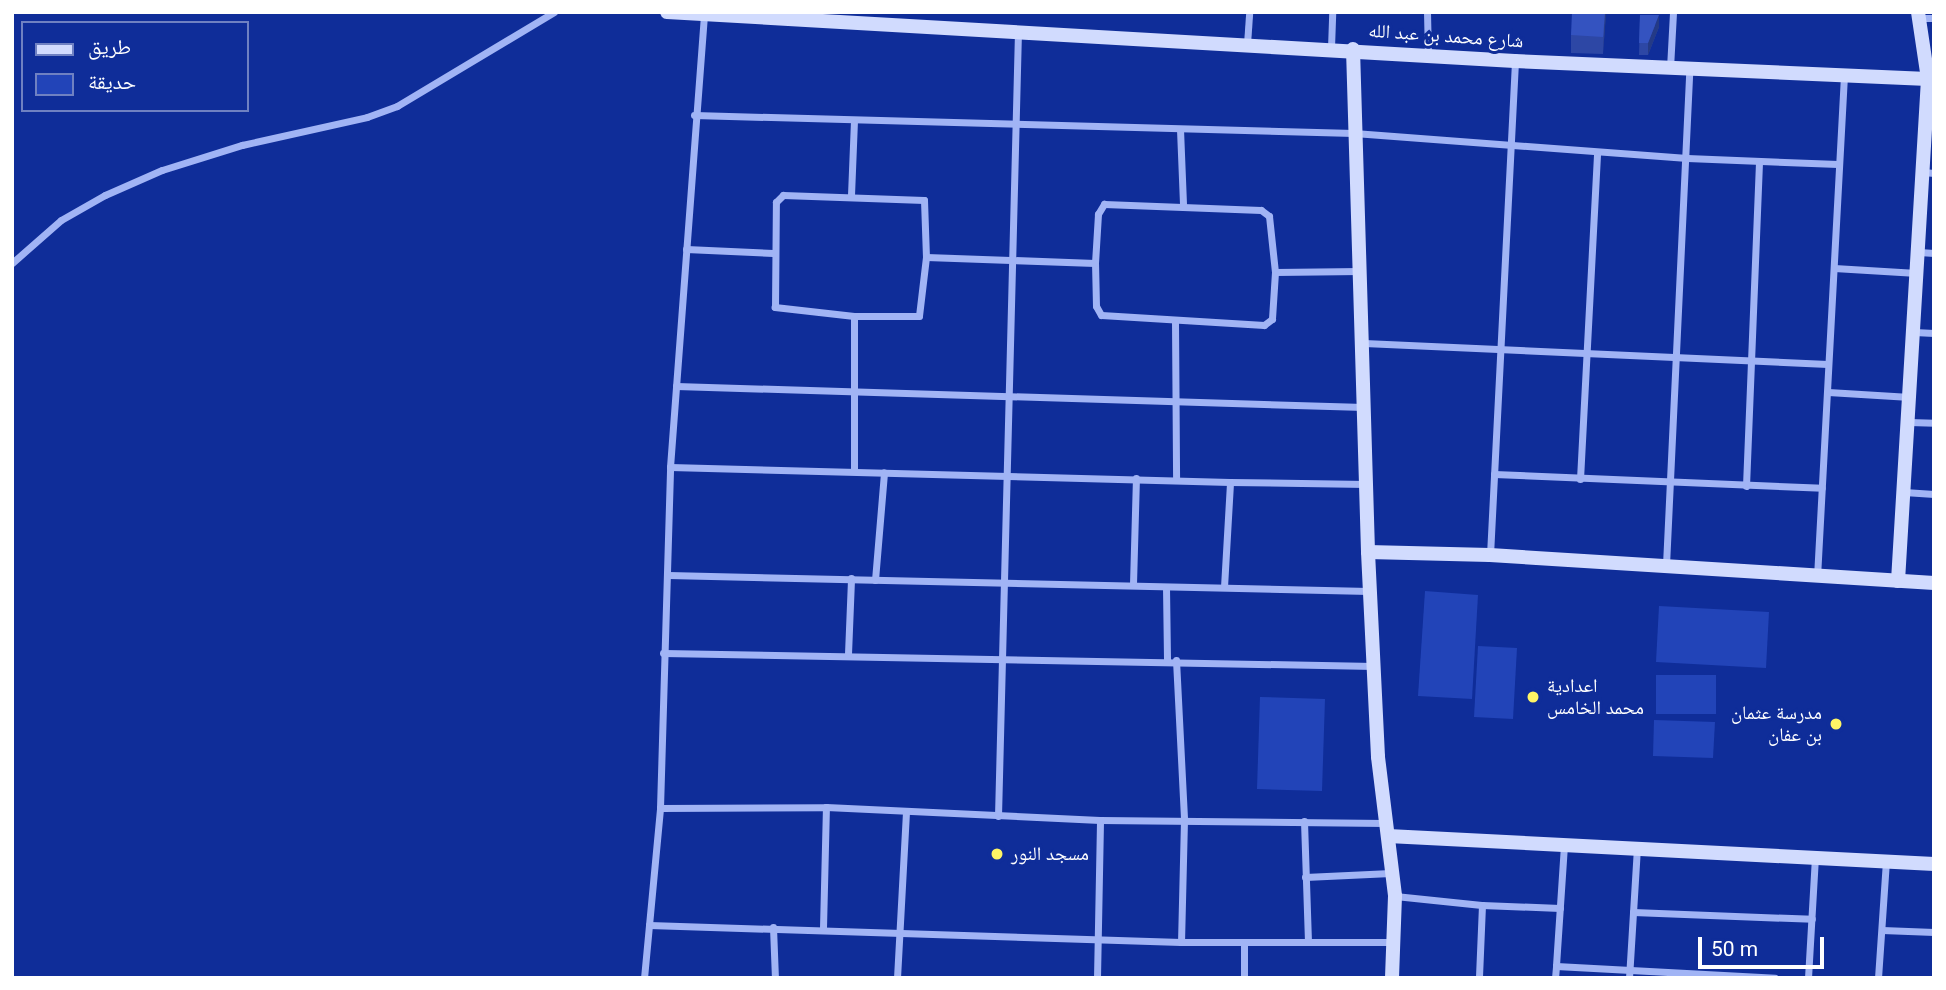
<!DOCTYPE html>
<html>
<head>
<meta charset="utf-8">
<style>
  body { margin:0 }
  #map { position:relative; width:1946px; height:990px; overflow:hidden; background:#0f2d99; font-family:Roboto,"Noto Naskh Arabic",sans-serif }
  div>[style] { position:absolute }
  .green>* { inset:0; background:#2244b8 }
  .street>* { height:7px; margin:-3.5px; padding:0 3.5px; transform-origin:3.5px; border-radius:3.5px; background:#a1b4f5 }
  .secondary>* { height:14px; margin:-7px; padding:0 7px; transform-origin:7px; border-radius:7px; background:#d1dbfe }
  .wall>* { inset:0; background:#2d47a5 }
  .shaded-wall>* { inset:0; background:#243a86 }
  .building>* { inset:0; background:#3453c0 }
  .dots>* { width:19px; height:19px; translate:-50% -50%; box-sizing:border-box; border:4px solid #0f2d99; border-radius:50% }
  span { translate:-50% -50%; white-space:nowrap; text-align:center; line-height:1.15; -webkit-text-stroke:6px #0f2d99; paint-order:stroke }
  .street-label { font-size:19px; color:#fff }
  .poi-label { font-size:19px; color:#fff }
  .left { translate:0 -50%; text-align:left }
  .right { translate:-100% -50%; text-align:right }
  .frame { position:absolute; inset:0; border:14px solid #fff; pointer-events:none }
  .legend { position:absolute; left:21px; top:21px; width:228px; height:91px; box-sizing:border-box; background:#0f2d99; border:2px solid #6f81c2; margin:0; padding:9px 12px; list-style:none; font-size:21px; color:#fff }
  .legend li { display:flex; align-items:center; gap:14px; height:35px }
  .legend b { width:35px; border:2px solid #6f81c2 }
  .scale { position:absolute; left:1698px; top:937px; width:126px; height:32px; box-sizing:border-box; border:4px solid #fff; border-top:0; padding-left:9px; font-size:21px; line-height:24px; white-space:nowrap; color:#fff; -webkit-text-stroke:5px #0f2d99; paint-order:stroke }
</style>
</head>
<body>
<div id="map">
  <div class="green">
    <div style="clip-path:polygon(1425px 591px,1478px 595px,1472px 699px,1418px 696px)"></div>
    <div style="clip-path:polygon(1659px 606px,1769px 612px,1766px 668px,1656px 662px)"></div>
    <div style="clip-path:polygon(1478px 646px,1517px 648px,1513px 719px,1474px 717px)"></div>
    <div style="clip-path:polygon(1656px 675px,1716px 675px,1716px 714px,1656px 714px)"></div>
    <div style="clip-path:polygon(1260px 697px,1325px 699px,1322px 791px,1257px 789px)"></div>
    <div style="clip-path:polygon(1654px 720px,1715px 722px,1713px 758px,1653px 756px)"></div>
  </div>
  <div class="street">
    <div style="left:1427px;top:12px;width:43px;rotate:88.7deg"></div>
    <div style="left:1919px;top:18px;width:15px"></div>
    <div style="left:1247px;top:44px;width:32px;rotate:-86deg"></div>
    <div style="left:1331px;top:48px;width:36px;rotate:-88deg"></div>
    <div style="left:1670px;top:68px;width:56px;rotate:-86.9deg"></div>
    <div style="left:694px;top:115px;width:660px;rotate:1.56deg"></div>
    <div style="left:1354px;top:133px;width:334px;rotate:4.3deg"></div>
    <div style="left:1687px;top:158px;width:151px;rotate:2.3deg"></div>
    <div style="left:1180px;top:129px;width:75px;rotate:87.7deg"></div>
    <div style="left:1923px;top:172px;width:11px;rotate:5deg"></div>
    <div style="left:783px;top:195px;width:141px;rotate:2deg"></div>
    <div style="left:924px;top:200px;width:57px;rotate:88deg"></div>
    <div style="left:926px;top:257px;width:59px;rotate:96.8deg"></div>
    <div style="left:919px;top:316px;width:65px;rotate:180deg"></div>
    <div style="left:854px;top:316px;width:80px;rotate:-173.5deg"></div>
    <div style="left:775px;top:307px;width:105px;rotate:-89.5deg"></div>
    <div style="left:776px;top:202px;width:10px;rotate:-45deg"></div>
    <div style="left:851px;top:195px;width:74px;rotate:-87.7deg"></div>
    <div style="left:1104px;top:204px;width:157px;rotate:2.2deg"></div>
    <div style="left:1261px;top:210px;width:10px;rotate:37deg"></div>
    <div style="left:1269px;top:216px;width:56px;rotate:83.9deg"></div>
    <div style="left:1275px;top:272px;width:47px;rotate:93.7deg"></div>
    <div style="left:1272px;top:319px;width:10px;rotate:143deg"></div>
    <div style="left:1264px;top:325px;width:163px;rotate:-176.5deg"></div>
    <div style="left:1101px;top:315px;width:10px;rotate:-119deg"></div>
    <div style="left:1096px;top:306px;width:43px;rotate:-91.3deg"></div>
    <div style="left:1095px;top:263px;width:49px;rotate:-86.5deg"></div>
    <div style="left:1098px;top:214px;width:12px;rotate:-59deg"></div>
    <div style="left:686px;top:249px;width:87px;rotate:2.6deg"></div>
    <div style="left:1919px;top:252px;width:15px;rotate:4deg"></div>
    <div style="left:926px;top:257px;width:169px;rotate:2deg"></div>
    <div style="left:12px;top:263px;width:65px;rotate:-41.3deg"></div>
    <div style="left:61px;top:220px;width:51px;rotate:-29.6deg"></div>
    <div style="left:105px;top:195px;width:62px;rotate:-23.7deg"></div>
    <div style="left:162px;top:170px;width:84px;rotate:-17.4deg"></div>
    <div style="left:242px;top:145px;width:128px;rotate:-12.6deg"></div>
    <div style="left:367px;top:117px;width:32px;rotate:-20deg"></div>
    <div style="left:397px;top:106px;width:183px;rotate:-30.9deg"></div>
    <div style="left:1834px;top:268px;width:83px;rotate:3.4deg"></div>
    <div style="left:1275px;top:272px;width:85px;rotate:-0.7deg"></div>
    <div style="left:854px;top:316px;width:155px;rotate:90deg"></div>
    <div style="left:1175px;top:322px;width:157px;rotate:89.6deg"></div>
    <div style="left:1914px;top:332px;width:20px;rotate:3deg"></div>
    <div style="left:1364px;top:343px;width:464px;rotate:2.6deg"></div>
    <div style="left:676px;top:386px;width:688px;rotate:1.75deg"></div>
    <div style="left:1828px;top:392px;width:82px;rotate:3.5deg"></div>
    <div style="left:1909px;top:422px;width:25px;rotate:2deg"></div>
    <div style="left:670px;top:467px;width:560px;rotate:1.53deg"></div>
    <div style="left:1494px;top:474px;width:328px;rotate:2.4deg"></div>
    <div style="left:1580px;top:479px;width:327px;rotate:-87deg"></div>
    <div style="left:1746px;top:486px;width:325px;rotate:-87.7deg"></div>
    <div style="left:1904px;top:492px;width:30px;rotate:4deg"></div>
    <div style="left:1490px;top:555px;width:495px;rotate:-87.1deg"></div>
    <div style="left:1666px;top:565px;width:497px;rotate:-87.3deg"></div>
    <div style="left:668px;top:575px;width:701px;rotate:1.31deg"></div>
    <div style="left:1817px;top:577px;width:502px;rotate:-86.92deg"></div>
    <div style="left:875px;top:580px;width:108px;rotate:-85.2deg"></div>
    <div style="left:1133px;top:584px;width:106px;rotate:-88.4deg"></div>
    <div style="left:1166px;top:587px;width:73px;rotate:89.2deg"></div>
    <div style="left:1224px;top:587px;width:105px;rotate:-86.7deg"></div>
    <div style="left:1230px;top:482px;width:136px;rotate:0.8deg"></div>
    <div style="left:663px;top:653px;width:711px;rotate:1.05deg"></div>
    <div style="left:848px;top:654px;width:76px;rotate:-87.7deg"></div>
    <div style="left:1176px;top:660px;width:160px;rotate:87.1deg"></div>
    <div style="left:1184px;top:820px;width:122px;rotate:91.4deg"></div>
    <div style="left:660px;top:808px;width:166px;rotate:-0.3deg"></div>
    <div style="left:826px;top:807px;width:274px;rotate:2.7deg"></div>
    <div style="left:1100px;top:820px;width:285px;rotate:0.6deg"></div>
    <div style="left:998px;top:816px;width:783px;rotate:-88.54deg"></div>
    <div style="left:1304px;top:821px;width:121px;rotate:88.1deg"></div>
    <div style="left:1564px;top:845px;width:121px;rotate:93.8deg"></div>
    <div style="left:1556px;top:966px;width:219px;rotate:3.1deg"></div>
    <div style="left:1305px;top:877px;width:86px;rotate:-2.7deg"></div>
    <div style="left:1395px;top:896px;width:87px;rotate:5.9deg"></div>
    <div style="left:1482px;top:905px;width:73px;rotate:92.4deg"></div>
    <div style="left:1482px;top:905px;width:78px;rotate:2.2deg"></div>
    <div style="left:1633px;top:912px;width:179px;rotate:2.2deg"></div>
    <div style="left:649px;top:925px;width:532px;rotate:1.83deg"></div>
    <div style="left:1181px;top:942px;width:212px"></div>
    <div style="left:773px;top:927px;width:51px;rotate:87.8deg"></div>
    <div style="left:823px;top:928px;width:121px;rotate:-88.6deg"></div>
    <div style="left:1882px;top:930px;width:52px;rotate:2.2deg"></div>
    <div style="left:644px;top:978px;width:171px;rotate:-84.6deg"></div>
    <div style="left:660px;top:808px;width:341px;rotate:-88.3deg"></div>
    <div style="left:670px;top:467px;width:451px;rotate:-85.7deg"></div>
    <div style="left:897px;top:978px;width:167px;rotate:-86.9deg"></div>
    <div style="left:1097px;top:978px;width:158px;rotate:-88.9deg"></div>
    <div style="left:1244px;top:978px;width:35px;rotate:-90deg"></div>
    <div style="left:1555px;top:978px;width:12px;rotate:-85deg"></div>
    <div style="left:1629px;top:978px;width:129px;rotate:-86.5deg"></div>
    <div style="left:1808px;top:978px;width:121px;rotate:-86.7deg"></div>
    <div style="left:1878px;top:978px;width:116px;rotate:-86.1deg"></div>
  </div>
  <div class="secondary">
    <div style="left:667px;top:12px;width:849px;rotate:3.31deg"></div>
    <div style="left:1515px;top:61px;width:419px;rotate:2.5deg"></div>
    <div style="left:1353px;top:49px;width:503px;rotate:88.29deg"></div>
    <div style="left:1368px;top:552px;width:205px;rotate:87.2deg"></div>
    <div style="left:1378px;top:757px;width:140px;rotate:83deg"></div>
    <div style="left:1395px;top:896px;width:82px;rotate:92.1deg"></div>
    <div style="left:1368px;top:552px;width:122px;rotate:1.4deg"></div>
    <div style="left:1490px;top:555px;width:445px;rotate:3.6deg"></div>
    <div style="left:1898px;top:581px;width:503px;rotate:-86.58deg"></div>
    <div style="left:1928px;top:79px;width:68px;rotate:-98.5deg"></div>
    <div style="left:1388px;top:836px;width:547px;rotate:2.94deg"></div>
  </div>
  <div class="wall">
    <div style="clip-path:polygon(1606px 12px,1603px 54px,1571px 53px,1571px 35px)"></div>
    <div style="clip-path:polygon(1640px 15px,1659px 27px,1648px 55px,1639px 55px)"></div>
  </div>
  <div class="shaded-wall">
    <div style="clip-path:polygon(1605px 12px,1606px 12px,1606px 15px,1603px 54px)"></div>
    <div style="clip-path:polygon(1659px 15px,1659px 27px,1648px 55px,1648px 43px)"></div>
  </div>
  <div class="building">
    <div style="clip-path:polygon(1572px 12px,1605px 12px,1603px 37px,1571px 35px)"></div>
    <div style="clip-path:polygon(1640px 15px,1659px 15px,1648px 43px,1639px 43px)"></div>
  </div>
  <div class="dots">
    <div style="left:1533px;top:697px;background:#fff565"></div>
    <div style="left:1836px;top:724px;background:#fff565"></div>
    <div style="left:997px;top:854px;background:#fff565"></div>
  </div>
  <div class="street-label">
    <span style="left:1446px;top:36px;rotate:4deg">شارع محمد بن عبد الله</span>
  </div>
  <div class="poi-label">
    <span class="left" style="left:1547px;top:697px">اعدادية<br>محمد الخامس</span>
    <span class="right" style="left:1822px;top:724px">مدرسة عثمان<br>بن عفان</span>
    <span class="left" style="left:1011px;top:854px">مسجد النور</span>
  </div>
  <div class="frame"></div>
  <ul class="legend">
  <li><b style="height:9px;background:#d1dbfe"></b>طريق</li>
  <li><b style="height:19px;background:#2244b8"></b>حديقة</li>
  </ul>
  <div class="scale">50 m</div>
</div>
</body>
</html>
